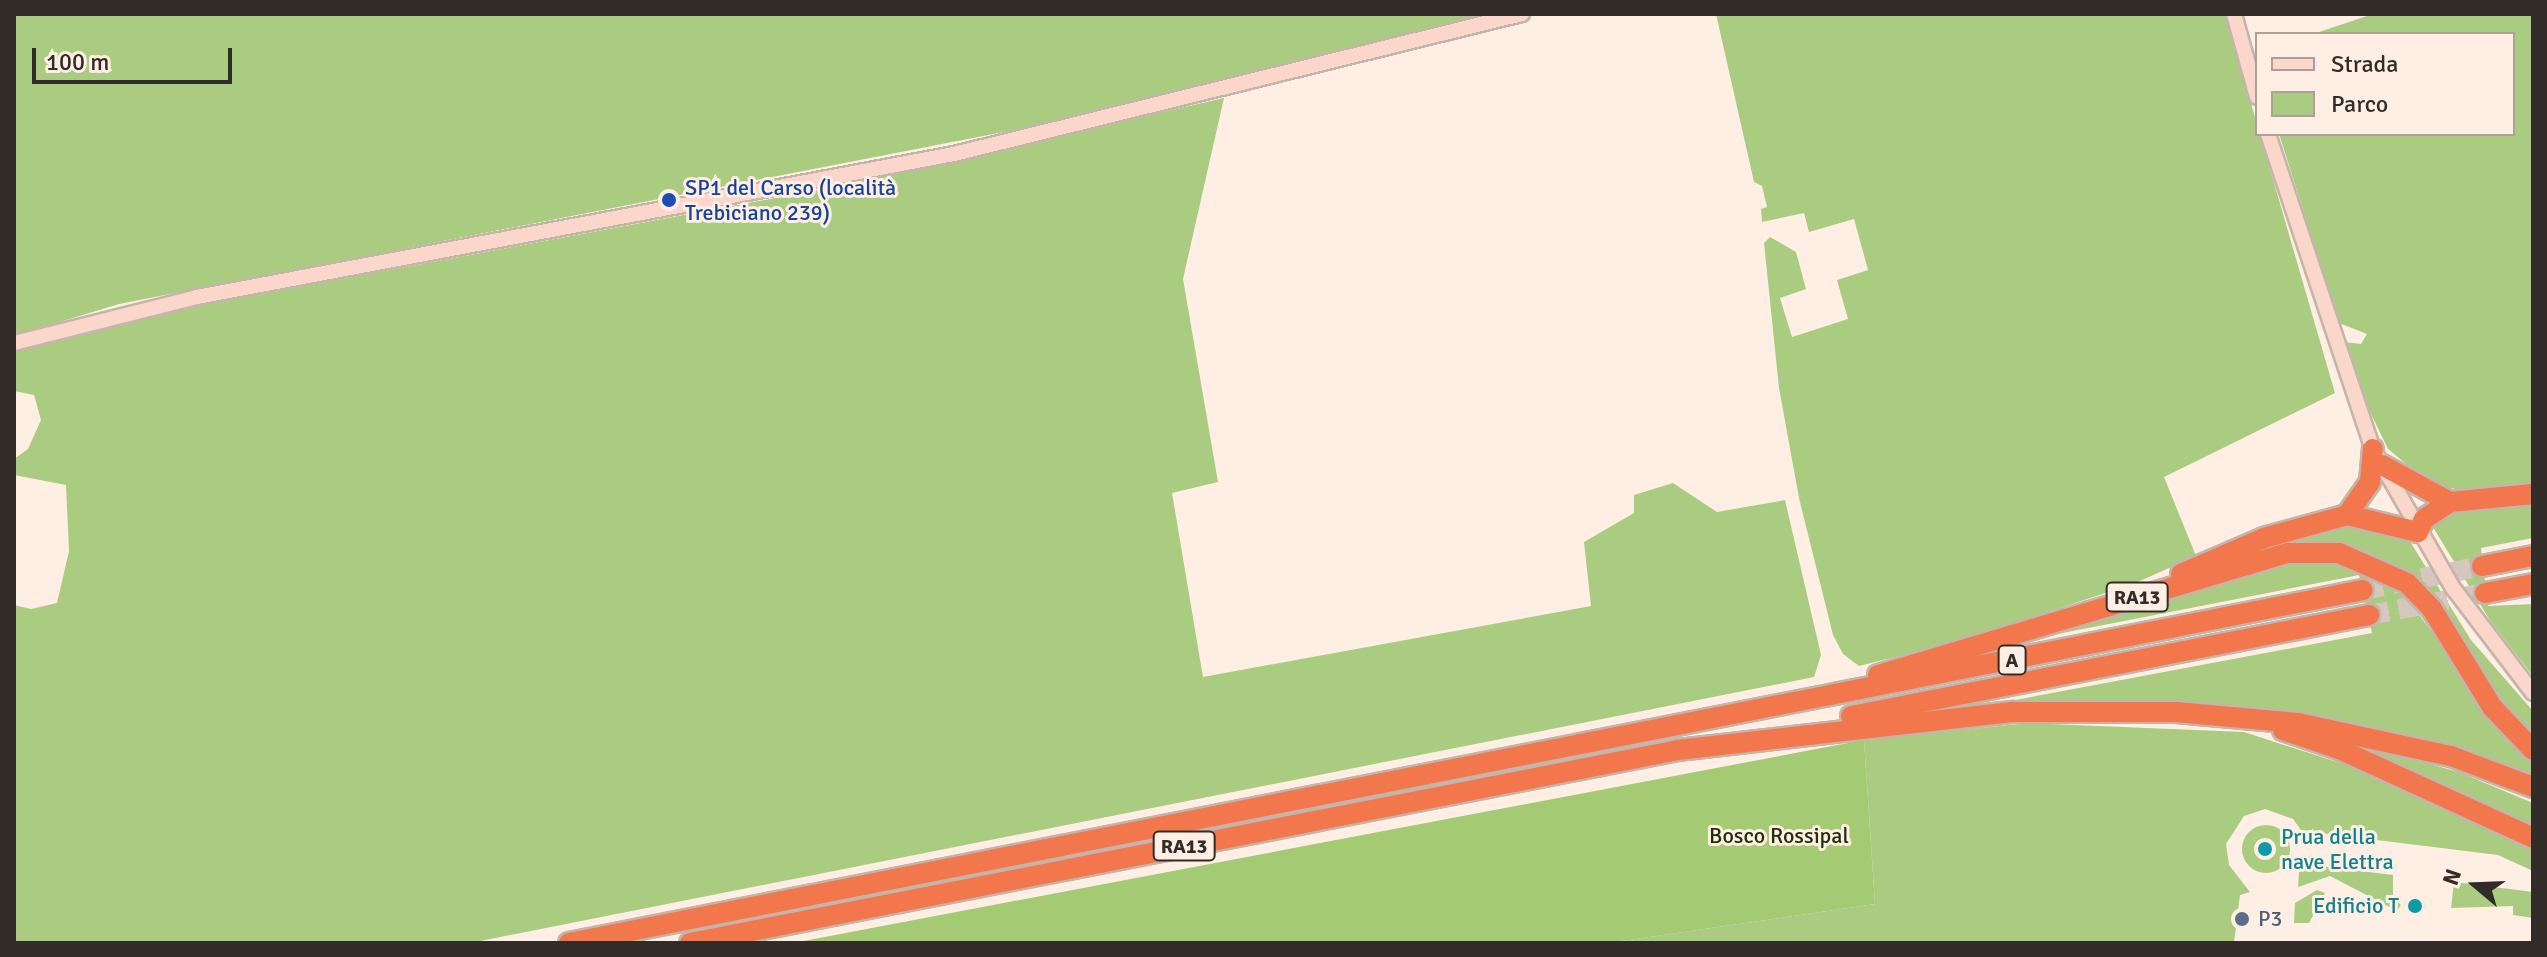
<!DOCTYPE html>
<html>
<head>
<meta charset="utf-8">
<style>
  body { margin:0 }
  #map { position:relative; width:2547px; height:957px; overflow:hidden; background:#feeee3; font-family:Signika,sans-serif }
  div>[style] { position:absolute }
  .green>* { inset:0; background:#aacc80 }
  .round { border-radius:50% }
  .forest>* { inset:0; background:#a4ca73 }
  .highway-tunnel>* { height:20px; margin-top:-10px; transform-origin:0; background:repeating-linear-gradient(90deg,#d5c7be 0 20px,transparent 0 30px) }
  .roads { filter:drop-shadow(2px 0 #c4b5ab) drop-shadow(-2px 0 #c4b5ab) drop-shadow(0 2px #c4b5ab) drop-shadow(0 -2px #c4b5ab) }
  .secondary>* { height:14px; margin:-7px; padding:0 7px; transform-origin:7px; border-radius:7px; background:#fbd6ca }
  .highway>* { height:20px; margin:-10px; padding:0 10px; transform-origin:10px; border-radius:10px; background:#f3774d }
  .dots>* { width:22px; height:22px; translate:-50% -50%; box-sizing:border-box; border:4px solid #feeee3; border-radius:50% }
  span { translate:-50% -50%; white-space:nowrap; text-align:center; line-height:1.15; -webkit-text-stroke:6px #feeee3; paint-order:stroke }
  .shield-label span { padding:2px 6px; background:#feeee3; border:2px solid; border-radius:6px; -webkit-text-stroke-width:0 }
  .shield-label { font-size:20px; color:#322c28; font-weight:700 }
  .transit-label { font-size:22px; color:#164399 }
  .left { translate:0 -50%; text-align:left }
  .park-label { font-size:22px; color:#202f0a }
  .culture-label { font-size:22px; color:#0d838f }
  .right { translate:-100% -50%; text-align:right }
  .service-label { font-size:22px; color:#4e5e75 }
  .frame { position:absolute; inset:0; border:16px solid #322c28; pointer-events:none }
  .legend { position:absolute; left:2255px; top:32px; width:260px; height:104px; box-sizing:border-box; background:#feeee3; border:2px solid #aca098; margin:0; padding:10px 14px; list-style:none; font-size:24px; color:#322c28 }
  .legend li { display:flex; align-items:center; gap:16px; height:40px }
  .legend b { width:40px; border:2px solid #aca098 }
  .north { position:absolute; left:2435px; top:845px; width:80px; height:80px; -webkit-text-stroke:6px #feeee3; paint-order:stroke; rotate:289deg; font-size:22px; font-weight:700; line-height:32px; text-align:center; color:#322c28 }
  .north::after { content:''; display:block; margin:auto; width:28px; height:36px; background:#322c28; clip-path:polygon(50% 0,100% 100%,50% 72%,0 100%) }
  .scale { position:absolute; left:32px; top:48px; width:200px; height:36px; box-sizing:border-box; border:4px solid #322c28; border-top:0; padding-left:10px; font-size:24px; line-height:28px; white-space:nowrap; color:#322c28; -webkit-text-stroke:6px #feeee3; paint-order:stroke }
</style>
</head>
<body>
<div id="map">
  <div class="green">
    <div style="clip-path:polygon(14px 14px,1487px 14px,1009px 131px,119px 304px,14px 336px)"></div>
    <div style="clip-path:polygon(1716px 14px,2225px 14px,2335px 393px,2164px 477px,2196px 556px,2133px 584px,1955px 642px,1859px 666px,1843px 654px,1833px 635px,1799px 498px,1779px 388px,1764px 243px,1770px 237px,1796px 252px,1806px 289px,1780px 298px,1792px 337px,1848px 319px,1837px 280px,1868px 270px,1854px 219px,1809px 232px,1804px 213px,1762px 222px,1761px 209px,1767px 207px,1762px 186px,1754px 182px)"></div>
    <div style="clip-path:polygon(2373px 14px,2533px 14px,2533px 484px,2463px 491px,2428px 482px,2388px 449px,2359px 389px,2344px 342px,2361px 344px,2367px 334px,2339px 323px,2279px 134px,2513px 134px,2513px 34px,2313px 34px)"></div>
    <div style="clip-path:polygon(1224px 98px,1183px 279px,1218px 482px,1172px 493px,1203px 677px,1591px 606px,1584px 542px,1634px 513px,1634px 495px,1673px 483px,1717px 512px,1785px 500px,1821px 655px,1814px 677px,470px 943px,14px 943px,14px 605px,31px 609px,57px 603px,69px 551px,66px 485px,14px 475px,14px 459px,28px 449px,41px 420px,34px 395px,14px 391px,14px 351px,116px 321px,845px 185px)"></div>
    <div style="clip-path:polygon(2533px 501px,2533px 538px,2481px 548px,2488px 606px,2533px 604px,2533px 676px,2491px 622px,2431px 524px,2454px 512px)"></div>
    <div style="clip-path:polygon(2336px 523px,2406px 535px,2471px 640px,2533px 711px,2533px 740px,2408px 574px,2368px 552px,2331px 543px,2218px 564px)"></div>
    <div style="clip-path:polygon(2287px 559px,2359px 563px,2404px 593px,2507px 739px,2533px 762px,2533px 780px,2438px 743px,2355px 723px,2271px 712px,2010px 701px,2372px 633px,2359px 575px,2037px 638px)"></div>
    <div style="clip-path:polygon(2028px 723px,2244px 732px,2362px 770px,2533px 847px,2533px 871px,2498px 855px,2312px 832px,2311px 844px,2293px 819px,2265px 809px,2244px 816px,2226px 844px,2229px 865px,2250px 892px,2240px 895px,2234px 943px,1608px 943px,1875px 904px,1864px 740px)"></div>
    <div style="clip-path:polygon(2353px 743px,2459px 772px,2533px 803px,2533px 830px)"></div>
    <div class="round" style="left:2242px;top:825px;width:48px;height:48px"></div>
    <div style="clip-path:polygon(2312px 865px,2393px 875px,2393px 898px,2401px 905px,2397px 911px,2330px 876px,2298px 887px,2299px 872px)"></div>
    <div style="clip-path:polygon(2454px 882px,2533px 892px,2533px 918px,2513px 915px,2513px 906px,2451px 908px)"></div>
    <div style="clip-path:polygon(2317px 890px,2325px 893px,2309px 923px,2294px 923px,2295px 903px)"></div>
  </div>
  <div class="forest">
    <div style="clip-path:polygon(1864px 740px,1875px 904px,1608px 943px,793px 943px)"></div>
  </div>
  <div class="highway-tunnel">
    <div style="left:2363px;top:590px;width:121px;rotate:-11.4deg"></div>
    <div style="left:2369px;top:615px;width:118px;rotate:-10.7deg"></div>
  </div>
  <div class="roads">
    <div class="secondary">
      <div style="left:2234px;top:14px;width:86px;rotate:74.5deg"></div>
      <div style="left:2268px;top:134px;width:332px;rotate:71.6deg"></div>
      <div style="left:2373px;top:449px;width:160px;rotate:60.1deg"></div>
      <div style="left:2453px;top:588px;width:132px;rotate:52.7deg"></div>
      <div style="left:14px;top:343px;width:189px;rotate:-14.1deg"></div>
      <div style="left:197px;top:297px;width:770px;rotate:-10.7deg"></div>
      <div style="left:954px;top:154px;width:585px;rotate:-13.85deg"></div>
    </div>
    <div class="highway">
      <div style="left:2382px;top:465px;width:77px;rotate:28.6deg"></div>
      <div style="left:2450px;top:502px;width:83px;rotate:-5.5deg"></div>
      <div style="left:2347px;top:515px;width:40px;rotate:-55.1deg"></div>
      <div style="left:2370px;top:482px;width:33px;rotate:-85deg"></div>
      <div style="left:2482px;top:566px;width:52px;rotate:-11.1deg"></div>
      <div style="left:2181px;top:574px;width:90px;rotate:-23.4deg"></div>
      <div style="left:2264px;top:538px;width:86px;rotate:-15.5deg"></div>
      <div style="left:2347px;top:515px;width:73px;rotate:13.5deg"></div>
      <div style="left:2418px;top:532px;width:14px;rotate:-65deg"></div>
      <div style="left:2424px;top:519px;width:31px;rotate:-33deg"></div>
      <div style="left:2485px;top:593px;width:49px;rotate:-10.6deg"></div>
      <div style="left:1878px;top:675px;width:428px;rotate:-16.6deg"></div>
      <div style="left:2288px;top:553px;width:51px"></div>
      <div style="left:2339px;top:553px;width:74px;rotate:23.8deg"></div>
      <div style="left:2407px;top:583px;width:36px;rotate:46deg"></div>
      <div style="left:2432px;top:609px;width:115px;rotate:58.5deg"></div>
      <div style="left:2492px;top:707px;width:59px;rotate:46.4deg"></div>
      <div style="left:1851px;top:716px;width:528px;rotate:-11.03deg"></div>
      <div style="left:2283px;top:730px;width:59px;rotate:18.7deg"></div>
      <div style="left:2339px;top:749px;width:213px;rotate:24.6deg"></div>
      <div style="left:569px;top:943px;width:1828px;rotate:-11.13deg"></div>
      <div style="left:690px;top:943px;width:1007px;rotate:-11.05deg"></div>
      <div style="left:1678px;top:750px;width:338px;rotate:-6.5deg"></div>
      <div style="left:2014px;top:712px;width:162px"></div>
      <div style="left:2176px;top:712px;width:122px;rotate:5.2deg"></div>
      <div style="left:2298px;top:723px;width:157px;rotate:12.2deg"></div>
      <div style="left:2451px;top:756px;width:88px;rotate:20.7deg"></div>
    </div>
  </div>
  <div class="dots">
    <div style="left:669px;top:200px;background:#1a4fb4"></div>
    <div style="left:2265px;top:849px;background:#0f9aa8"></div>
    <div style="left:2415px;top:906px;background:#0f9aa8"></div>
    <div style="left:2242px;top:919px;background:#5c6f8a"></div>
  </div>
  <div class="shield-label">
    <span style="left:2137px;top:597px">RA13</span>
    <span style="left:2012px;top:660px">A</span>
    <span style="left:1184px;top:846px">RA13</span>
  </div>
  <div class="transit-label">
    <span class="left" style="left:685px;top:200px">SP1 del Carso (località<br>Trebiciano 239)</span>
  </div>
  <div class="park-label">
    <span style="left:1779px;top:836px">Bosco Rossipal</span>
  </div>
  <div class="culture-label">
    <span class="left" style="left:2281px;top:849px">Prua della<br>nave Elettra</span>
    <span class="right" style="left:2399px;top:906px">Edificio T</span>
  </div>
  <div class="service-label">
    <span class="left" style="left:2258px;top:919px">P3</span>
  </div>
  <div class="frame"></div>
  <ul class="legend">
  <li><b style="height:10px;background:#fbd6ca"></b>Strada</li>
  <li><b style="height:22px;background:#aacc80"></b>Parco</li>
  </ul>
  <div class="north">N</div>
  <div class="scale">100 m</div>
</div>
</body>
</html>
